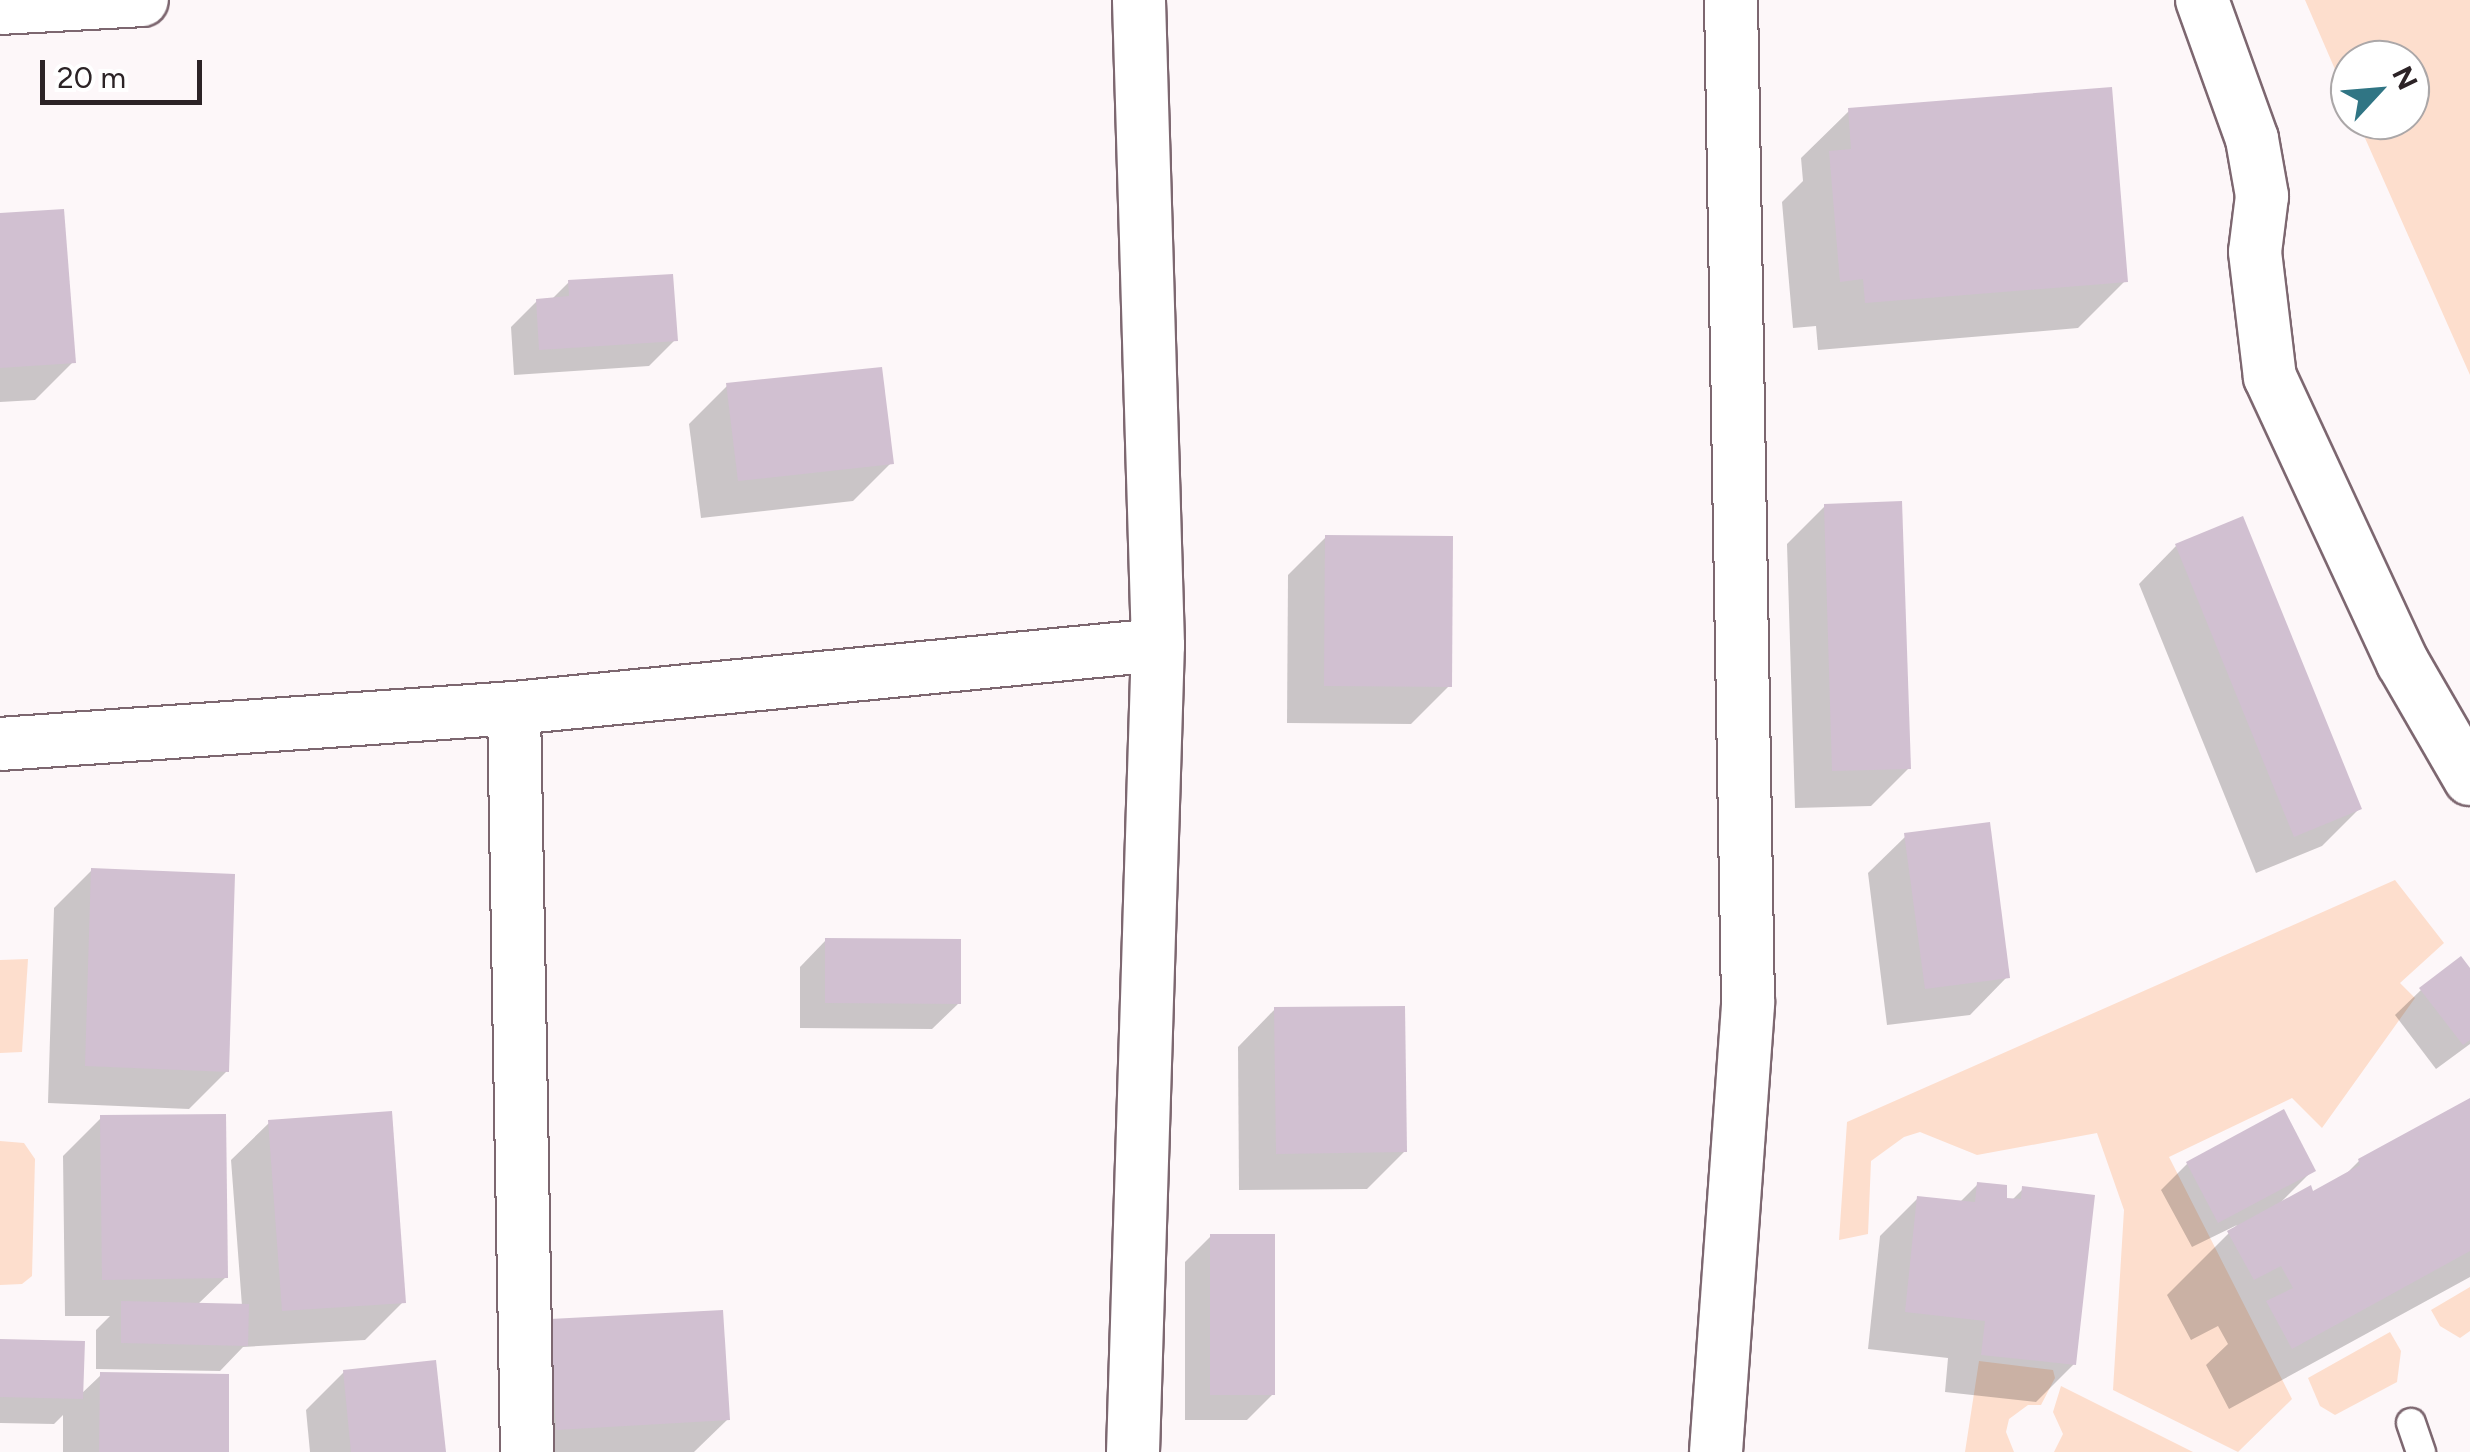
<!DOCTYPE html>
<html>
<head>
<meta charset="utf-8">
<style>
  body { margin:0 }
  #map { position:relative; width:2470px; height:1452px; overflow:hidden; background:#fdf7f9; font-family:Figtree,sans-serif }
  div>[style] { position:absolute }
  .green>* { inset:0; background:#fddecd }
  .shadow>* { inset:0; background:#0003 }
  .building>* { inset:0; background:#d1c0d1 }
  .roads { filter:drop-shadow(2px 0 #7d6770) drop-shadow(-2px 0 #7d6770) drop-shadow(0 2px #7d6770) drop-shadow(0 -2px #7d6770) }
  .lane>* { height:28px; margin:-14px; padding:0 14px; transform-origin:14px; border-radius:14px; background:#fff }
  .street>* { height:52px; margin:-26px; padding:0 26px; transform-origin:26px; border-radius:26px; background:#fff }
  span { translate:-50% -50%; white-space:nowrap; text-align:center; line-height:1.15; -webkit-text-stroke:8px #fff; paint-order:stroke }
  .north { position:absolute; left:2330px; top:40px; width:100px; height:100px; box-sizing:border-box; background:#fff; border:2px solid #aba7a8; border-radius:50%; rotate:64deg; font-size:28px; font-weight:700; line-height:40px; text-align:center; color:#2c2326 }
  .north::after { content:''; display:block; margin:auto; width:35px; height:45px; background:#307584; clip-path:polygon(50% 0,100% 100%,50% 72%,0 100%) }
  .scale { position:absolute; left:40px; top:60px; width:162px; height:45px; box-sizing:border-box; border:5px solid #2c2326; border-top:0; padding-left:12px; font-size:30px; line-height:35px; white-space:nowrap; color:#2c2326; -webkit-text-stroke:8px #fff; paint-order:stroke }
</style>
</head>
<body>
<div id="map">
  <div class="green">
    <div style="clip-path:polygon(2305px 0,2470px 0,2470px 375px,2357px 120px,2410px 120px,2410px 60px,2350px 60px,2350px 104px)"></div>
    <div style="clip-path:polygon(2395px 880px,2444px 943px,2400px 983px,2415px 998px,2322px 1128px,2292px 1098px,2169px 1157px,2292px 1399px,2238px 1452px,2113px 1390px,2124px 1210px,2097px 1133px,1977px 1155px,1920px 1132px,1904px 1137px,1871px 1161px,1868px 1234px,1839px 1240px,1847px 1122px)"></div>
    <div style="clip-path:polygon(28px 959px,22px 1052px,0 1053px,0 960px)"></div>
    <div style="clip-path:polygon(0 1141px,24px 1143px,35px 1159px,32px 1276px,22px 1284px,0 1285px)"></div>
    <div style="clip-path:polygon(2470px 1287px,2470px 1331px,2460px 1338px,2440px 1326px,2431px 1310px)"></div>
    <div style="clip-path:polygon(2390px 1332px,2401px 1351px,2397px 1382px,2335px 1415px,2320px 1406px,2308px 1378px)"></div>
    <div style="clip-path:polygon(1979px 1361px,2053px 1370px,2055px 1378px,2041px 1405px,2028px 1405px,2009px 1419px,2006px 1432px,2014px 1452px,1965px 1452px)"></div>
    <div style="clip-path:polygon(2061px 1386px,2193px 1452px,2054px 1452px,2063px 1434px,2053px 1412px)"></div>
  </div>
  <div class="shadow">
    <div style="clip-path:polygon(1849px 111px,2125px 281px,2078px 328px,1818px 350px,1816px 326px,1793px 328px,1782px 202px,1803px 181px,1801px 158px)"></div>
    <div style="clip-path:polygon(0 216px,73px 362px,35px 400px,0 402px)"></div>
    <div style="clip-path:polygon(569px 282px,675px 340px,649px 366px,514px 375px,511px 327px,537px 301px,551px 300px)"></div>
    <div style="clip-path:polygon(727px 386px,891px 463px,853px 501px,701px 518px,689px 424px)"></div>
    <div style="clip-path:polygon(1825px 506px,1909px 768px,1871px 806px,1795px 808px,1787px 544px)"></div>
    <div style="clip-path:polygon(1326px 537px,1449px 686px,1411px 724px,1287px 723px,1288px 575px)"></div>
    <div style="clip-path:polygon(2176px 546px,2359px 809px,2322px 846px,2256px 873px,2139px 584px)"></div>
    <div style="clip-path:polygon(1906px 836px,2007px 977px,1970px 1015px,1887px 1025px,1868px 873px)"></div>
    <div style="clip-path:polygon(92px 870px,227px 1071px,189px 1109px,48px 1103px,54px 908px)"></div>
    <div style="clip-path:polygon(826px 940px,959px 1003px,932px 1029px,800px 1028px,800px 967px)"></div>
    <div style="clip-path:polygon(2470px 972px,2470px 1044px,2436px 1069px,2395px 1015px,2421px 990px)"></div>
    <div style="clip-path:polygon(1275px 1009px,1405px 1151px,1367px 1189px,1239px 1190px,1238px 1047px)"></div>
    <div style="clip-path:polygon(2470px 1100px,2470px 1277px,2229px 1409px,2206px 1365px,2228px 1344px,2218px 1326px,2191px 1340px,2167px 1295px,2237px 1225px,2192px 1247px,2161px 1190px,2187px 1164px,2283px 1113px,2313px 1170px,2280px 1203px,2312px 1194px,2343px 1177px,2359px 1161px)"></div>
    <div style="clip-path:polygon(101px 1118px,226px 1277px,197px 1305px,242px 1306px,231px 1160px,269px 1123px,403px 1302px,365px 1340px,243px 1347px,220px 1371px,96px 1369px,96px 1330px,110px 1316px,65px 1316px,63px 1156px)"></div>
    <div style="clip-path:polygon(1978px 1184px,2004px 1200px,2011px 1201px,2023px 1189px,2074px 1364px,2036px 1402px,1945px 1392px,1948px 1358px,1868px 1349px,1880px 1236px,1918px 1198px,1959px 1203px)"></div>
    <div style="clip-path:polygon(1211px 1236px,1273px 1394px,1247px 1420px,1185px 1420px,1185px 1262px)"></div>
    <div style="clip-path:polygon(551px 1322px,728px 1419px,694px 1452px,519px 1452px)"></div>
    <div style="clip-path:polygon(0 1341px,80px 1395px,101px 1375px,226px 1452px,63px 1452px,63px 1415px,54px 1424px,0 1423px)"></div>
    <div style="clip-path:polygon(344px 1372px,444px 1452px,310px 1452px,306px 1410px)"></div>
  </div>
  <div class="building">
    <div style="clip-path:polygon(2112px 87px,2128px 282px,1865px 303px,1863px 279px,1840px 282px,1829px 151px,1851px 149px,1848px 108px)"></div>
    <div style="clip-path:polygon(64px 209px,76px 363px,0 368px,0 213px)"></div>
    <div style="clip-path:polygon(673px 274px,678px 341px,539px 350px,536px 299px,569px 296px,568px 280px)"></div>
    <div style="clip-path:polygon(882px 367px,894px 464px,738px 481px,726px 383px)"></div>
    <div style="clip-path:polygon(1902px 501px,1911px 769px,1832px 771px,1824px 504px)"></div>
    <div style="clip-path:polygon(2243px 516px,2362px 809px,2294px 837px,2175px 544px)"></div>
    <div style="clip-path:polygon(1325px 535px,1453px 536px,1452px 687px,1324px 686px)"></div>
    <div style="clip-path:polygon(1990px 822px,2010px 978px,1925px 989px,1904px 833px)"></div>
    <div style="clip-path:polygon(91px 868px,235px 874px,229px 1072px,85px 1066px)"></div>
    <div style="clip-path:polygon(825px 938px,961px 939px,961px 1004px,825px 1003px)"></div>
    <div style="clip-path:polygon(2461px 956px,2470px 968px,2470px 1040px,2463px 1045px,2419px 988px)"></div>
    <div style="clip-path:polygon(1405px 1006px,1407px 1152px,1276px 1154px,1274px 1007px)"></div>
    <div style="clip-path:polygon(2470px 1098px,2470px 1251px,2292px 1349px,2266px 1301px,2293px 1288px,2281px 1266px,2254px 1280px,2227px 1231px,2311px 1185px,2313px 1191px,2360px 1165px,2358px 1159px)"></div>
    <div style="clip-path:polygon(2284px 1109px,2316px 1171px,2218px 1223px,2186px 1162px)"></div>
    <div style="clip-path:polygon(392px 1111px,406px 1303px,282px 1311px,268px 1120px)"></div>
    <div style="clip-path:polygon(226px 1114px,228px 1278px,102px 1280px,100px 1115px)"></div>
    <div style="clip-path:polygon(1977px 1182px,2007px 1185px,2007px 1198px,2021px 1199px,2022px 1186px,2095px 1195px,2076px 1365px,1981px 1355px,1985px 1321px,1905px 1312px,1917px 1196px,1975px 1202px)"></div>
    <div style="clip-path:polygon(1210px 1234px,1275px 1234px,1275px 1395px,1210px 1395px)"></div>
    <div style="clip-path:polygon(121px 1301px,249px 1304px,248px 1346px,121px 1343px)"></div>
    <div style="clip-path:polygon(723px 1310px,730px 1420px,556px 1430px,550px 1319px)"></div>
    <div style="clip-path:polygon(0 1339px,85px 1341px,83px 1399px,0 1397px)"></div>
    <div style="clip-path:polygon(436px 1360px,446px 1452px,351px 1452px,343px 1370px)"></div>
    <div style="clip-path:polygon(100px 1372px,229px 1374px,229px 1452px,99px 1452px)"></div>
  </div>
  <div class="roads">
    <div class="lane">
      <div style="left:2411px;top:1423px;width:31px;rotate:71deg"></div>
    </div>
    <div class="street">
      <div style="left:2202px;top:0;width:148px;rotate:70.2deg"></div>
      <div style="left:2252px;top:139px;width:58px;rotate:80deg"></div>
      <div style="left:2262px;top:196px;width:56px;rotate:97.1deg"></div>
      <div style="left:2255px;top:252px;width:126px;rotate:83.2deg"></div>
      <div style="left:2270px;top:377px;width:315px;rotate:65.1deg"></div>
      <div style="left:2403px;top:663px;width:134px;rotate:60deg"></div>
      <div style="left:0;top:8px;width:142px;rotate:-3.2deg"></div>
      <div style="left:514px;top:708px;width:744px;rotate:89deg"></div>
      <div style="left:0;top:744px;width:515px;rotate:-4.01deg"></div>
      <div style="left:514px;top:708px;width:647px;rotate:-5.59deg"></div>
      <div style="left:1133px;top:1452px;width:807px;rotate:-88.23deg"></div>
      <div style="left:1158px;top:645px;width:645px;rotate:-91.69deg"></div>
      <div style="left:1716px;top:1452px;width:450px;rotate:-85.9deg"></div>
      <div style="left:1748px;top:1003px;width:1003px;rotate:-90.97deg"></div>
    </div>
  </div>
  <div class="north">N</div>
  <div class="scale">20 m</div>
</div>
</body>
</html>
